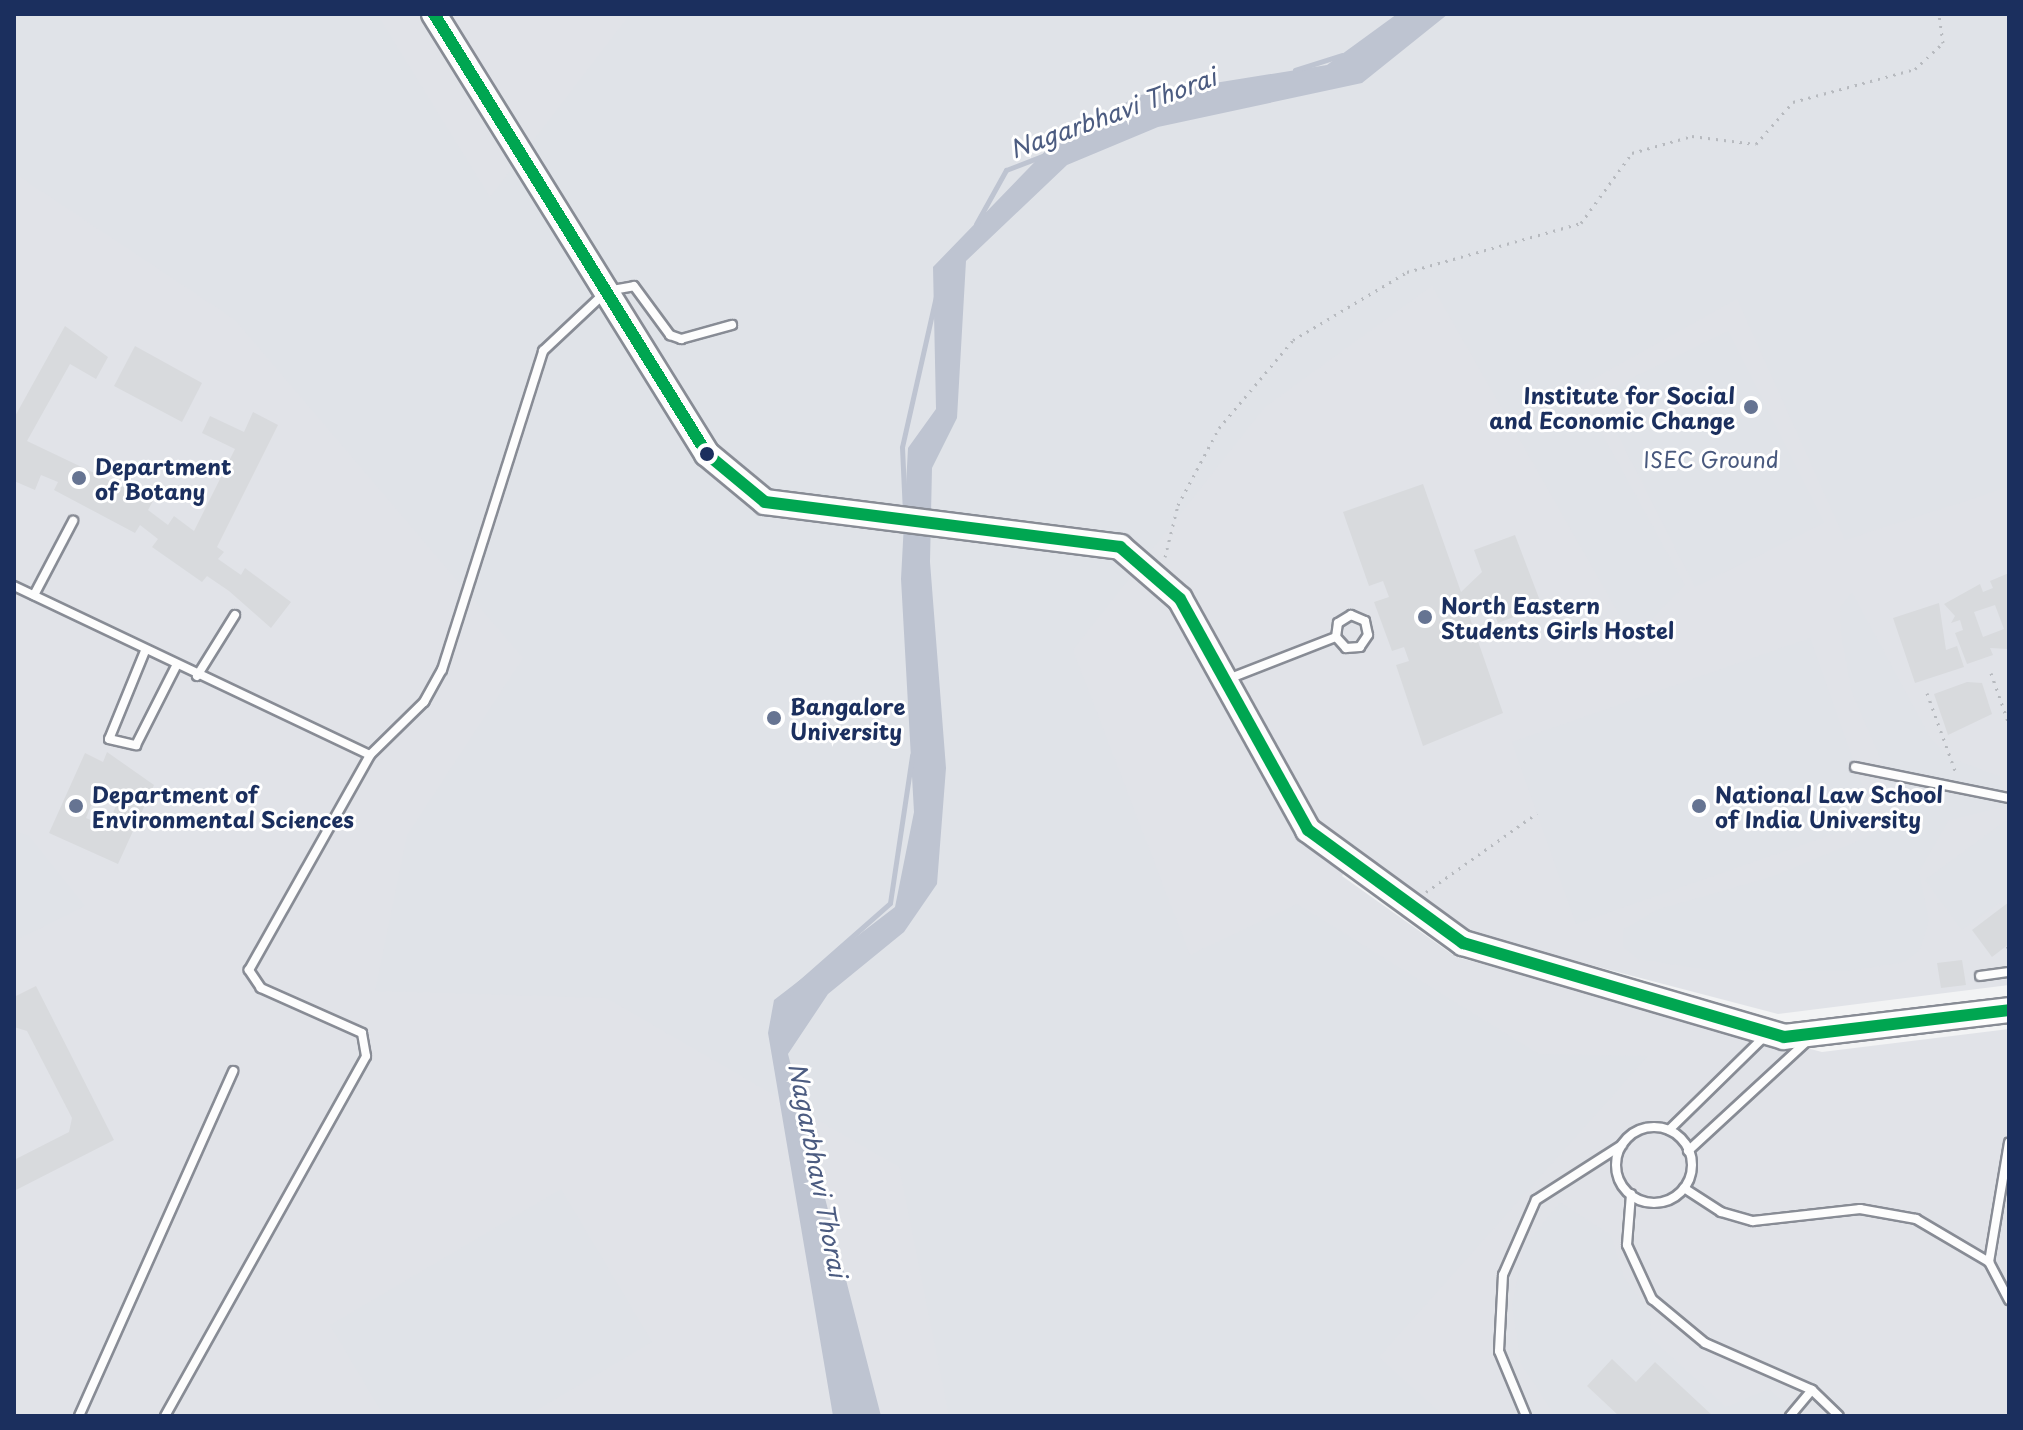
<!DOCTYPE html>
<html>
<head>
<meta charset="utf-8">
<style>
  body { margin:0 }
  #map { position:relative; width:2023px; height:1430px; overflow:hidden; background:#f2f3f4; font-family:"Playpen Sans",sans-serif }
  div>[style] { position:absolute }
  .built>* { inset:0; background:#e1e3e8 }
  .green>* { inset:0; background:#e0e3e8 }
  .water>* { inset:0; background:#bec4d1 }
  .stream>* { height:5px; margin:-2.5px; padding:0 2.5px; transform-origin:2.5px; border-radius:2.5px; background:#bec4d1 }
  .building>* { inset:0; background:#d8dadd }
  .path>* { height:3px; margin-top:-1.5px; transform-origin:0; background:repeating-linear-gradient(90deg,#b7babf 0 2px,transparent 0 8px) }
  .roads { filter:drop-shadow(2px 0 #888c95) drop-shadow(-2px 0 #888c95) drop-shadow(0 2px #888c95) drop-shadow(0 -2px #888c95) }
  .service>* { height:8px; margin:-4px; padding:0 4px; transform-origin:4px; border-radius:4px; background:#fdfdfd }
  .service>.ring { margin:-4px; padding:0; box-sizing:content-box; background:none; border:8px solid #fdfdfd; border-radius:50% }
  .secondary>* { height:24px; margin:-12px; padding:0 12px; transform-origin:12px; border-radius:12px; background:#fdfdfd }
  .bus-1>* { height:12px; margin:-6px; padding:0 6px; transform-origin:6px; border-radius:6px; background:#00a651 }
  .dots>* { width:22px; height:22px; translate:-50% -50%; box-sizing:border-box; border:4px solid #fff; border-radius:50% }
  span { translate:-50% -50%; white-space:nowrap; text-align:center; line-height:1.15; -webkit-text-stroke:6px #fff; paint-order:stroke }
  .poi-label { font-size:22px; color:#1b2f5e; font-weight:700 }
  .right { translate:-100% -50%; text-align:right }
  .left { translate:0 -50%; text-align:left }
  .park-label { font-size:22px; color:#49597e }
  .water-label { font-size:24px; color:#4c5c81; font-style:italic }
  .frame { position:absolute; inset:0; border:16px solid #1b2f5e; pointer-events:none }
</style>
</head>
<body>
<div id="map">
  <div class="built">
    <div style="clip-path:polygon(14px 14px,2009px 14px,2009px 985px,1778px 1014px,1472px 934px,1358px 852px,1342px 876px,1456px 957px,1822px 1052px,2009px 1029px,2009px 1416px,14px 1416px)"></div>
  </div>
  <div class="green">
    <div style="clip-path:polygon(14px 14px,377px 14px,490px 197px,630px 14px,2009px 14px,2009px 487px,1845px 540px,1737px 299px,1577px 388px,1685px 585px,1633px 639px,1432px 286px,1265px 407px,1073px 650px,1190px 955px,1297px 904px,1539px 1054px,1648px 1056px,1379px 1357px,1444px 1416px,949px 1416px,899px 1167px,606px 998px,375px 991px,407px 835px,523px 658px,235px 320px,14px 173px)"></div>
    <div style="clip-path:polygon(1728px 331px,1824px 523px,1695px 587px,1598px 395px)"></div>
    <div style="clip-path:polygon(1852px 592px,1930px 737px,1952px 759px,2000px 776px,2009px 805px,1949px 820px,1919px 872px,1929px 920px,1920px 950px,1905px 962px,1848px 971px,1709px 970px,1638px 959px,1623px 947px,1623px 930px,1656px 910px,1774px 876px,1870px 836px,1888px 805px,1884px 767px,1852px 693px,1841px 635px,1840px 607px)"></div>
    <div style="clip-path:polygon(1810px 638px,1874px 820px,1576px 924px,1512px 742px)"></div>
    <div style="clip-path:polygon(2005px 821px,2009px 896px,1962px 930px,1925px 880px)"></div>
    <div style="clip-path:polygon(14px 831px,29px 836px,85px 906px,14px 941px)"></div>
    <div style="clip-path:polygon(561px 1189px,652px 1342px,527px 1416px,384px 1416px,330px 1325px)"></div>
    <div style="clip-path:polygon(1560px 1202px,1611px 1235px,1624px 1277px,1651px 1313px,1650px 1337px,1726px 1407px,1769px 1389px,1787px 1405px,1777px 1416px,1555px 1416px,1521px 1364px,1512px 1305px,1524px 1247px)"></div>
  </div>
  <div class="water">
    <div style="clip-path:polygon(1397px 14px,1448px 14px,1362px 83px,1158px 127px,1067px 165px,966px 261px,957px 418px,932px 468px,930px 562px,946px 768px,937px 884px,904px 932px,828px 994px,788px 1054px,881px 1416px,833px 1416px,768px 1033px,774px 1000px,895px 907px,914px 812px,901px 579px,908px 448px,936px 409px,933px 267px,1056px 140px,1140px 95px,1327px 65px)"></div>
  </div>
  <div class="stream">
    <div style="left:1295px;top:70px;width:49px;rotate:-17.7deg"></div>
    <div style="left:976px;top:224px;width:62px;rotate:-60.9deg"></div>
    <div style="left:1006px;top:170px;width:40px;rotate:-21deg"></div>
    <div style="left:905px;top:513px;width:66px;rotate:-92.6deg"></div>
    <div style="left:902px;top:447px;width:155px;rotate:-77.3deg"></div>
    <div style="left:788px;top:993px;width:136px;rotate:-41.4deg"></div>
    <div style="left:890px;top:903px;width:150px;rotate:-81.5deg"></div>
  </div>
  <div class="building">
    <div style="clip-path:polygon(65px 326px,108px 357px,96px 379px,70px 364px,27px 441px,153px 501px,148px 510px,168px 525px,174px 516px,194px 531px,235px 449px,202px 433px,210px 416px,244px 432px,253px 412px,278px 425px,217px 547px,224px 552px,218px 559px,241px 575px,245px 568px,291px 602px,271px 628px,229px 591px,207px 576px,202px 582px,152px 547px,158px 539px,140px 525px,135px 533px,54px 490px,58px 482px,41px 475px,35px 490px,14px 481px,14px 418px)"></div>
    <div style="clip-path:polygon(135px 346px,202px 383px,182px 422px,114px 386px)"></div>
    <div style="clip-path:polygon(1423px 484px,1461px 592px,1482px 572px,1474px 550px,1515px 535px,1542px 606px,1498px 623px,1492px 608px,1482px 611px,1477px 599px,1465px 604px,1503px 713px,1423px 746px,1396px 665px,1409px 661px,1404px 647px,1392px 651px,1374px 602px,1389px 597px,1383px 581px,1369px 586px,1343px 512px)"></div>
    <div style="clip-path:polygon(evenodd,2009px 573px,2008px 649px,1990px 648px,1993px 655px,1967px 664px,1955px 633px,1963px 630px,1960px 620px,1951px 623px,1955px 616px,1944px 604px,1980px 584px,1983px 592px,1993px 588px,1990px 581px,2009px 573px,1995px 605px,2004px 629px,1983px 637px,1974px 612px,1995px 605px)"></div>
    <div style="clip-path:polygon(1939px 603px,1946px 650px,1957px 646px,1964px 667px,1915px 683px,1893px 618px)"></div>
    <div style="clip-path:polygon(1967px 682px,1982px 683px,1992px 714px,1948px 735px,1934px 694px)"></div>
    <div style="clip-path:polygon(evenodd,107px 752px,154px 785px,118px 864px,49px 833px,85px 753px,103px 762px,107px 752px,100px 784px,121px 794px,107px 827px,86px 818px,100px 784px)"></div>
    <div style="clip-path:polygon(2009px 902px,2009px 944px,1992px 957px,1972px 930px)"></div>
    <div style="clip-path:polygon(1962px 960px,1966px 985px,1941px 988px,1937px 963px)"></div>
    <div style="clip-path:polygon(36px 986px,114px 1140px,14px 1191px,14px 1160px,69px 1132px,72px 1118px,27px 1031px,14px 1027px,14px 997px)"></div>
    <div style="clip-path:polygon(1612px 1359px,1636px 1382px,1655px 1362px,1713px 1416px,1619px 1416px,1587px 1386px)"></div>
  </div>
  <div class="path">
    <div style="left:1165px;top:557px;width:54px;rotate:-76deg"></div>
    <div style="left:1178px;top:505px;width:87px;rotate:-62deg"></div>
    <div style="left:1219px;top:428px;width:115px;rotate:-49.9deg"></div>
    <div style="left:1293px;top:340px;width:133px;rotate:-30.8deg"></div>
    <div style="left:1407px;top:272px;width:181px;rotate:-15.7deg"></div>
    <div style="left:1581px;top:223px;width:87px;rotate:-53.9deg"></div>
    <div style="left:1632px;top:153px;width:62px;rotate:-15.8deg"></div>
    <div style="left:1692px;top:136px;width:64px;rotate:7.1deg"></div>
    <div style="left:1756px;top:144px;width:56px;rotate:-48.6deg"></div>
    <div style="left:1793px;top:102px;width:126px;rotate:-15.1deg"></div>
    <div style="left:1915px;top:69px;width:38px;rotate:-43deg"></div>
    <div style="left:1943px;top:43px;width:29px;rotate:-98deg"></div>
    <div style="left:1991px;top:673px;width:54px;rotate:70.6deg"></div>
    <div style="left:1927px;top:693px;width:85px;rotate:70.1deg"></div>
    <div style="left:1426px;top:892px;width:136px;rotate:-35.4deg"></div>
    <div style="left:2007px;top:946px;width:4px;rotate:56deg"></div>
  </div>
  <div class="roads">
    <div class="service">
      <div style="left:14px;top:586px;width:394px;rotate:25.4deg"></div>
      <div style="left:370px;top:755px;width:76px;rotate:-44.5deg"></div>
      <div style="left:424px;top:702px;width:37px;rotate:-61deg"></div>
      <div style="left:442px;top:670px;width:335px;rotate:-72.4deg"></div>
      <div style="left:543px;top:351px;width:88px;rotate:-43.2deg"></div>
      <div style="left:607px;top:291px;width:27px;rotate:-10deg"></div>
      <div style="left:634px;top:286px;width:61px;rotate:53.7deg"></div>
      <div style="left:670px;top:335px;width:12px;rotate:20deg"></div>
      <div style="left:681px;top:339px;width:53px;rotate:-15.4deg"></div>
      <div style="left:34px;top:595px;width:84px;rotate:-62.2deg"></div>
      <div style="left:1351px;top:615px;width:15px;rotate:23deg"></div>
      <div style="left:1365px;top:621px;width:14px;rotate:78deg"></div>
      <div style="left:1368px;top:635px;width:14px;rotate:124deg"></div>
      <div style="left:1360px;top:647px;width:14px;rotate:176deg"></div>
      <div style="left:1346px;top:648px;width:15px;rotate:-132deg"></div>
      <div style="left:1336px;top:637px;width:14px;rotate:-82deg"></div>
      <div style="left:1338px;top:623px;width:15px;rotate:-32deg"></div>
      <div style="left:145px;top:651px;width:95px;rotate:112.2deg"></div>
      <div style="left:109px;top:739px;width:28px;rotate:13deg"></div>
      <div style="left:136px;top:745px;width:89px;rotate:-63.1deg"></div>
      <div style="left:197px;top:676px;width:72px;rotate:-58.1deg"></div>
      <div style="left:1228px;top:679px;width:116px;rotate:-21.3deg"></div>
      <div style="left:1855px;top:767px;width:157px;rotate:11.4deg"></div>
      <div style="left:1980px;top:976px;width:29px;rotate:-8deg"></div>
      <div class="ring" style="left:1616px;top:1127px;width:68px;height:68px"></div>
      <div style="left:1669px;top:1130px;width:134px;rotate:-44.4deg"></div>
      <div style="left:1688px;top:1151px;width:161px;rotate:-42.7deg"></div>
      <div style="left:1684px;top:1188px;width:44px;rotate:33deg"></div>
      <div style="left:1721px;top:1212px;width:33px;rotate:16deg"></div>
      <div style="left:1753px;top:1221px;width:108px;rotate:-6.4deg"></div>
      <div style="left:1860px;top:1209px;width:57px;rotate:10.1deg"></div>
      <div style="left:1916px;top:1219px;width:85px;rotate:30.5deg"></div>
      <div style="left:1989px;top:1262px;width:43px;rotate:62.2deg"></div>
      <div style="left:1631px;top:1194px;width:51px;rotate:94.5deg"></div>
      <div style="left:1627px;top:1245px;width:60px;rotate:65.2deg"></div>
      <div style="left:1652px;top:1299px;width:69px;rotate:39.7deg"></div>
      <div style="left:1705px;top:1343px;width:117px;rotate:23.7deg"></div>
      <div style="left:1812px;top:1390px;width:37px;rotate:44deg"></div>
      <div style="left:1989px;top:1262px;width:121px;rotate:-80.5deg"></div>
      <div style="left:79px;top:1416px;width:378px;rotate:-65.9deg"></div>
      <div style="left:165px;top:1416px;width:412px;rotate:-60.8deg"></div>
      <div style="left:366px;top:1056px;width:23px;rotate:-100deg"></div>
      <div style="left:362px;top:1033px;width:111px;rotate:-156deg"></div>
      <div style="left:261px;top:988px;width:22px;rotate:-124deg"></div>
      <div style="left:249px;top:970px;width:247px;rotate:-60.6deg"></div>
      <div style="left:1526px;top:1416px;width:70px;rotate:-112.6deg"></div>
      <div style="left:1499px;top:1351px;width:76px;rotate:-87deg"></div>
      <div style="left:1503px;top:1275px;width:82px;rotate:-66.3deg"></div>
      <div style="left:1536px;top:1200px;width:102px;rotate:-32.6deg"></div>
      <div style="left:1790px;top:1416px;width:34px;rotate:-50deg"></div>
    </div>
    <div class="secondary">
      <div style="left:434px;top:14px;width:518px;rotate:58.18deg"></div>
      <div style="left:707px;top:454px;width:75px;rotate:39.6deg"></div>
      <div style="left:765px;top:502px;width:358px;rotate:7.2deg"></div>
      <div style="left:1120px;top:547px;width:79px;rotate:40.9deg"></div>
      <div style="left:1180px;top:599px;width:264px;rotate:61deg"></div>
      <div style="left:1308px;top:830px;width:192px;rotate:36.1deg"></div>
      <div style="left:1463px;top:943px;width:334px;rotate:16.3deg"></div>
      <div style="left:1784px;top:1037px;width:227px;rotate:-6.8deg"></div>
    </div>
  </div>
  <div class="bus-1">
    <div style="left:434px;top:14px;width:518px;rotate:58.18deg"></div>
    <div style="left:707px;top:454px;width:75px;rotate:39.6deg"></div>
    <div style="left:765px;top:502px;width:358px;rotate:7.2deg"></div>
    <div style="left:1120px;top:547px;width:79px;rotate:40.9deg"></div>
    <div style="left:1180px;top:599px;width:264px;rotate:61deg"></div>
    <div style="left:1308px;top:830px;width:192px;rotate:36.1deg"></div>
    <div style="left:1463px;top:943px;width:334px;rotate:16.3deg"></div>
    <div style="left:1784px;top:1037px;width:227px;rotate:-6.8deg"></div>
  </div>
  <div class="dots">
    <div style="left:1751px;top:407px;background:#667492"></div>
    <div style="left:707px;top:454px;background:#1b2f5e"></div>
    <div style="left:79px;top:478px;background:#667492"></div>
    <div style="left:1425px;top:617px;background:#667492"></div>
    <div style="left:774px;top:718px;background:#667492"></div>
    <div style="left:76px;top:806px;background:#667492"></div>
    <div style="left:1699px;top:806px;background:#667492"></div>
  </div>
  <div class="poi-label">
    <span class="right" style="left:1735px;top:407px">Institute for Social<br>and Economic Change</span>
    <span class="left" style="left:95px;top:478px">Department<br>of Botany</span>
    <span class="left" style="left:1441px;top:617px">North Eastern<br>Students Girls Hostel</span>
    <span class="left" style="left:790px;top:718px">Bangalore<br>University</span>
    <span class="left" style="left:92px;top:806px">Department of<br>Environmental Sciences</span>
    <span class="left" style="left:1715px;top:806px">National Law School<br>of India University</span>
  </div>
  <div class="park-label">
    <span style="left:1711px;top:459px">ISEC Ground</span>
  </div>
  <div class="water-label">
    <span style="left:1113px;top:113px;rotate:-20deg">Nagarbhavi Thorai</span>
    <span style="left:818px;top:1170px;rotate:79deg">Nagarbhavi Thorai</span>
  </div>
  <div class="frame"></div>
</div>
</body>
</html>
